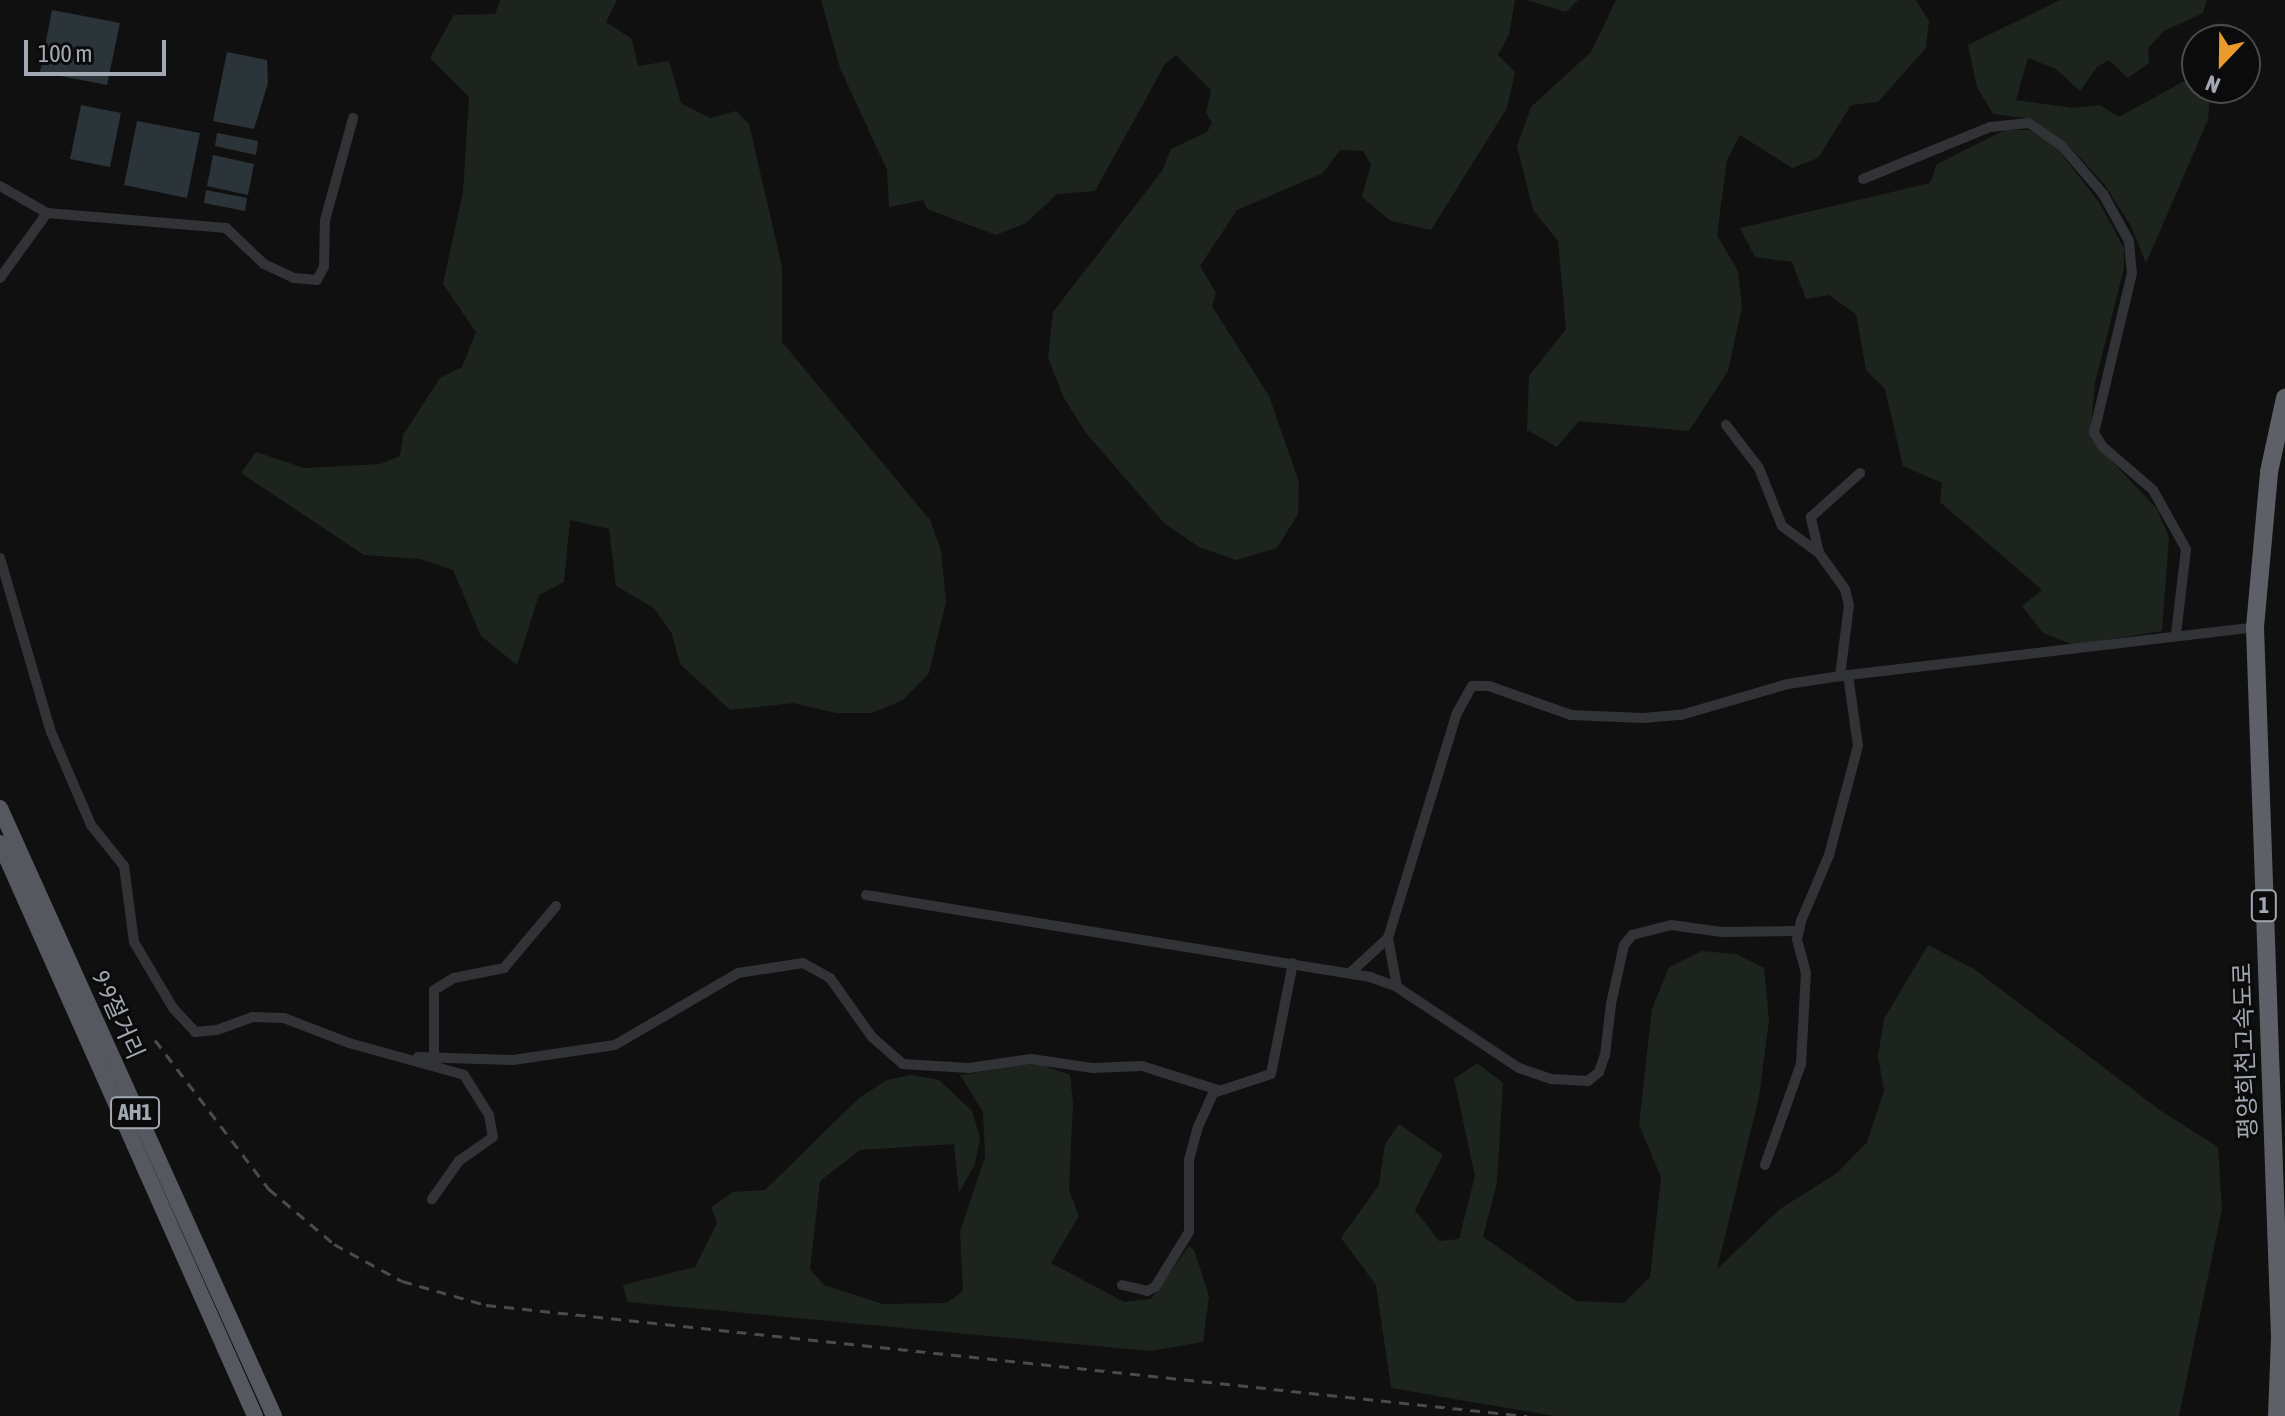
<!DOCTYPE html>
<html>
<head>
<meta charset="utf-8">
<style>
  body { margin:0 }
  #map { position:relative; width:2285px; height:1416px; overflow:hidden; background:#101011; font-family:"Asap Condensed","Noto Sans KR",sans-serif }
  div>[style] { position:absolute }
  .green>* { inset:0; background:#1d241d }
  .water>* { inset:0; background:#2a3439 }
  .minor>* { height:10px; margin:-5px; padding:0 5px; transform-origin:5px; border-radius:5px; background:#313336 }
  .trunk>* { height:16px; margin:-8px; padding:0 8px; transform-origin:8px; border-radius:8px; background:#55585e }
  .motorway>* { height:18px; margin:-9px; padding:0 9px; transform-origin:9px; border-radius:9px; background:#5d6167 }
  .rail>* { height:3px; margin-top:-1.5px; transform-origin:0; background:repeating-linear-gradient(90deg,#484b4f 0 10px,transparent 0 18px) }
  span { translate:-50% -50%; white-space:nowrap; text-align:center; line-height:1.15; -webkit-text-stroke:6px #0b0b0c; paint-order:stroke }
  .shield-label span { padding:2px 6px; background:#0b0b0c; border:2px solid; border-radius:6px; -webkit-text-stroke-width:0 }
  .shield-label { font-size:22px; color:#a2a8b2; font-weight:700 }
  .street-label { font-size:24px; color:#a2a8b2 }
  .north { position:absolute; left:2181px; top:24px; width:80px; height:80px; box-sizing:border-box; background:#0b0b0c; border:2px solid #474a4e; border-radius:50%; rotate:202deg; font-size:22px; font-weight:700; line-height:32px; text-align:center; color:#a2a8b2 }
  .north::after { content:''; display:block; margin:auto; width:28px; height:36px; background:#eb9b2e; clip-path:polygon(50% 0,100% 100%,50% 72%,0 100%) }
  .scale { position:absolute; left:24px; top:40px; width:142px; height:36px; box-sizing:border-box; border:4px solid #a2a8b2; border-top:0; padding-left:10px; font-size:24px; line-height:28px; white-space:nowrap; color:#a2a8b2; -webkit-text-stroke:6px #0b0b0c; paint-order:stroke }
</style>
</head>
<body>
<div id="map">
  <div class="green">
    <div style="clip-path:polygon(500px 0,617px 0,606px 22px,632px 39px,638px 66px,669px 61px,681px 103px,710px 118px,736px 111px,749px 124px,782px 267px,782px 342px,930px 520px,941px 550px,946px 602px,929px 673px,903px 700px,872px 713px,836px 713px,793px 703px,730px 710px,680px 664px,672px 634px,654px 608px,616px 586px,609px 529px,570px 520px,564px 582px,539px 595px,517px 665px,481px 636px,453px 570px,420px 559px,364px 555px,241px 473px,256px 452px,304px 468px,380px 464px,400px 456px,403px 435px,440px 378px,462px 367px,476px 332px,443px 284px,463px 192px,469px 97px,430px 58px,454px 15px,495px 14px)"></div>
    <div style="clip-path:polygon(821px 0,1515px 0,1509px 35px,1498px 55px,1515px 72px,1507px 108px,1431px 230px,1391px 221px,1362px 197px,1371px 164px,1363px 151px,1340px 150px,1323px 173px,1237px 210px,1200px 266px,1216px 293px,1212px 306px,1269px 396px,1299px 482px,1298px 514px,1277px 548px,1236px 560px,1199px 547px,1164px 523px,1086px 433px,1064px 398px,1048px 358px,1053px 312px,1162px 171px,1171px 149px,1207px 132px,1212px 123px,1206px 112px,1211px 90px,1176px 55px,1165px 64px,1095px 191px,1057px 194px,1026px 223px,996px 235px,927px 209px,923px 200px,889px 207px,887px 170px,840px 68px)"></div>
    <div style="clip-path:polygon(1527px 0,1578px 0,1566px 12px)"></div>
    <div style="clip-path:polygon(1616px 0,1916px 0,1929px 21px,1926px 48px,1878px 102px,1851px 105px,1818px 158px,1792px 168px,1740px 135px,1727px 160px,1717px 235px,1738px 271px,1742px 307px,1728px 371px,1689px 431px,1579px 421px,1557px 447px,1527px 430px,1529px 376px,1566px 329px,1558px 241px,1533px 210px,1517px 146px,1531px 107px,1591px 52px)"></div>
    <div style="clip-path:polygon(2060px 0,2207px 0,2203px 13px,2164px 31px,2148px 48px,2149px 63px,2128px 78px,2109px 60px,2097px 67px,2080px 91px,2056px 69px,2028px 58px,2016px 100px,2073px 108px,2100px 105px,2119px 117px,2188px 79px,2197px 80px,2197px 88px,2210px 88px,2208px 120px,2146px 263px,2131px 226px,2104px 184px,2070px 147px,2033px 119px,1993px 114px,1977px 87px,1968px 45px)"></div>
    <div style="clip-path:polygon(2005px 130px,2029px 130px,2056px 147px,2099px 202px,2124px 248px,2124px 268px,2095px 383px,2090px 438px,2157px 509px,2169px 538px,2162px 631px,2074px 645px,2043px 633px,2022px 606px,2042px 590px,1940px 502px,1942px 483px,1903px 466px,1885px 389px,1866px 370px,1856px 314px,1829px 295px,1806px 299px,1792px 262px,1755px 257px,1740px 228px,1930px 183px,1937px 164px)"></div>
    <div style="clip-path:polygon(1928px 945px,1974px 969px,2161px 1111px,2218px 1147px,2222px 1209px,2179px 1416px,1554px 1416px,1391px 1388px,1376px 1285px,1341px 1238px,1379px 1185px,1385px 1144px,1399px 1124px,1443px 1155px,1415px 1210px,1439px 1241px,1459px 1239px,1475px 1176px,1454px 1079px,1477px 1063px,1503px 1083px,1497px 1182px,1483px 1237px,1576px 1301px,1624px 1303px,1650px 1277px,1661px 1177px,1639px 1125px,1652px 1009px,1669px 967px,1702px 951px,1736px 954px,1764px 968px,1769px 1020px,1759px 1097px,1717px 1269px,1780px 1209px,1837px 1173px,1867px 1142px,1884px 1091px,1878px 1056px,1884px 1019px)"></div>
    <div style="clip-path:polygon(1037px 1063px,1070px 1075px,1073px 1103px,1069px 1190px,1079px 1216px,1051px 1263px,1124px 1302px,1151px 1299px,1189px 1246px,1194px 1250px,1209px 1296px,1203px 1342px,1150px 1351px,627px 1302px,623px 1285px,695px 1267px,717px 1223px,711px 1207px,733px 1192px,765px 1190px,859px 1098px,887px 1080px,911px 1075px,939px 1080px,972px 1111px,980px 1138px,975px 1164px,959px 1193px,954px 1144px,860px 1150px,820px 1181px,810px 1269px,824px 1285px,883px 1304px,947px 1303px,963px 1291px,960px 1232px,985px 1157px,983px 1112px,960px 1075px)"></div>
  </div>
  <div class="water">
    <div style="clip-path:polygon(52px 10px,120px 23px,107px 85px,40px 72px)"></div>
    <div style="clip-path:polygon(227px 52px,267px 60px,268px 83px,254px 129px,213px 121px)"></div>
    <div style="clip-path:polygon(81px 105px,121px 113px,110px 167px,70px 159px)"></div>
    <div style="clip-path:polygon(137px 121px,200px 133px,187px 198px,124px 185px)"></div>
    <div style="clip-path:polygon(217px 133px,258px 141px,256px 155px,215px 146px)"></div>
    <div style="clip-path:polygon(213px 155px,254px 164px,248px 195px,207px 186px)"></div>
    <div style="clip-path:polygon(206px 190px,247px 198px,245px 211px,204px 203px)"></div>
  </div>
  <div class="minor">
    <div style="left:1863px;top:179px;width:137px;rotate:-22.3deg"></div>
    <div style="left:1990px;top:127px;width:39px;rotate:-6deg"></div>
    <div style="left:2029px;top:123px;width:39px;rotate:35deg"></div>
    <div style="left:2061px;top:145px;width:65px;rotate:49.4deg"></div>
    <div style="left:2103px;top:194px;width:54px;rotate:61deg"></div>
    <div style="left:2129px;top:241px;width:32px;rotate:85deg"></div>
    <div style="left:2132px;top:273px;width:164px;rotate:103.4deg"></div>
    <div style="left:2094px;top:433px;width:15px;rotate:58deg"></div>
    <div style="left:2102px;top:446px;width:67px;rotate:40.8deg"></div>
    <div style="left:2153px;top:490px;width:68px;rotate:60.8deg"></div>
    <div style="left:2186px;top:549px;width:86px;rotate:96.7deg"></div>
    <div style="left:0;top:186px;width:54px;rotate:29.9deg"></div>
    <div style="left:47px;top:213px;width:180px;rotate:4.8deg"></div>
    <div style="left:226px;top:228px;width:52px;rotate:43.5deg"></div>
    <div style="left:264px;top:264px;width:33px;rotate:25deg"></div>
    <div style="left:294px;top:278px;width:23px;rotate:5deg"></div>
    <div style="left:317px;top:280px;width:15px;rotate:-62deg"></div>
    <div style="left:324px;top:267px;width:47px;rotate:-88.8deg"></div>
    <div style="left:325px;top:220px;width:106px;rotate:-74.6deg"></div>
    <div style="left:0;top:278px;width:80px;rotate:-54.1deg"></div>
    <div style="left:1726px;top:425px;width:54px;rotate:52.5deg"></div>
    <div style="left:1759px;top:468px;width:62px;rotate:68.4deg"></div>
    <div style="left:1782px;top:526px;width:46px;rotate:36.1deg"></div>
    <div style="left:1819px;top:553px;width:44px;rotate:54.2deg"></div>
    <div style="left:1845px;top:589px;width:16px;rotate:76deg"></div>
    <div style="left:1849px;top:605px;width:72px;rotate:97.2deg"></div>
    <div style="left:1819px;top:553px;width:37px;rotate:-103deg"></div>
    <div style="left:1811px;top:517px;width:66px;rotate:-41.9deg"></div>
    <div style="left:0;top:558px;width:181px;rotate:73.7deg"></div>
    <div style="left:51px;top:732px;width:101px;rotate:66.7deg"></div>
    <div style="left:91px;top:825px;width:53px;rotate:51.2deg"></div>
    <div style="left:124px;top:866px;width:77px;rotate:82.5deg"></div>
    <div style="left:134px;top:942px;width:77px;rotate:59.4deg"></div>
    <div style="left:173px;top:1008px;width:33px;rotate:47deg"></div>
    <div style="left:195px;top:1032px;width:22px;rotate:-5deg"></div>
    <div style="left:217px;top:1030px;width:38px;rotate:-20deg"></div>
    <div style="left:253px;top:1017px;width:31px;rotate:2deg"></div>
    <div style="left:284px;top:1018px;width:70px;rotate:21deg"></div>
    <div style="left:349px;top:1043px;width:119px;rotate:15.5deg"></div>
    <div style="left:464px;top:1075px;width:47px;rotate:58deg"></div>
    <div style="left:489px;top:1115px;width:22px;rotate:80deg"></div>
    <div style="left:493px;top:1137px;width:42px;rotate:144.8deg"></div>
    <div style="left:459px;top:1161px;width:47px;rotate:125.4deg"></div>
    <div style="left:866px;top:895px;width:511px;rotate:9.24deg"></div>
    <div style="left:1370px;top:977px;width:29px;rotate:20deg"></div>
    <div style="left:1397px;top:987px;width:146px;rotate:33.6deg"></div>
    <div style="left:1519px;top:1068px;width:34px;rotate:19deg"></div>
    <div style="left:1551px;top:1079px;width:37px;rotate:3deg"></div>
    <div style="left:1588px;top:1081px;width:14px;rotate:-39deg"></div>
    <div style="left:1599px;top:1072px;width:18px;rotate:-71deg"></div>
    <div style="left:1605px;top:1055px;width:51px;rotate:-83.3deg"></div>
    <div style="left:1611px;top:1004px;width:60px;rotate:-77.6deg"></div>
    <div style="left:1624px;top:945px;width:13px;rotate:-51deg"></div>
    <div style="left:1632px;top:935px;width:40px;rotate:-14.4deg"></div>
    <div style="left:1671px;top:925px;width:51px;rotate:7.8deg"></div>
    <div style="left:1722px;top:932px;width:77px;rotate:-0.7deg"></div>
    <div style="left:1350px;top:973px;width:52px;rotate:-42.6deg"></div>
    <div style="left:1397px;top:987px;width:50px;rotate:-100.4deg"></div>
    <div style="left:1388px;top:938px;width:235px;rotate:-73deg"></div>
    <div style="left:1457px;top:713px;width:31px;rotate:-61deg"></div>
    <div style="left:1472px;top:686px;width:17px"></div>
    <div style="left:1489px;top:686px;width:87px;rotate:19.5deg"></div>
    <div style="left:1571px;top:715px;width:72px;rotate:2.4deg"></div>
    <div style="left:1643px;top:718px;width:38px;rotate:-5deg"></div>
    <div style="left:1681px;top:715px;width:111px;rotate:-16.2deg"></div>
    <div style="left:1788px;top:684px;width:53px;rotate:-8.7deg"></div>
    <div style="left:1840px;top:676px;width:419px;rotate:-6.7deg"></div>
    <div style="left:434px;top:1055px;width:65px;rotate:-90deg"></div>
    <div style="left:434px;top:990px;width:23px;rotate:-31deg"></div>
    <div style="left:454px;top:978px;width:51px;rotate:-11.3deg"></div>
    <div style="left:504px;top:968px;width:81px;rotate:-50deg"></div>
    <div style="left:418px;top:1057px;width:95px;rotate:1.8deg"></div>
    <div style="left:513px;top:1060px;width:103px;rotate:-8.4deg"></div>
    <div style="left:615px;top:1045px;width:143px;rotate:-30.3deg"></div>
    <div style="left:738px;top:973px;width:66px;rotate:-8.7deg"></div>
    <div style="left:803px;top:963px;width:31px;rotate:29deg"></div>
    <div style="left:830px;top:978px;width:72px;rotate:54.6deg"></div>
    <div style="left:872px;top:1037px;width:41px;rotate:41.1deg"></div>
    <div style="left:903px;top:1064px;width:66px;rotate:3.5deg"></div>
    <div style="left:969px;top:1068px;width:63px;rotate:-8.3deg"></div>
    <div style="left:1031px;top:1059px;width:63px;rotate:8.3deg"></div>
    <div style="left:1093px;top:1068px;width:49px;rotate:-2.3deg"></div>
    <div style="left:1142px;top:1066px;width:80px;rotate:17.5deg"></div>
    <div style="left:1765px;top:1165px;width:107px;rotate:-70.4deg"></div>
    <div style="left:1801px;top:1064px;width:91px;rotate:-86.9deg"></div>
    <div style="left:1806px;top:973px;width:35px;rotate:-105deg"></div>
    <div style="left:1797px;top:939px;width:18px;rotate:-77deg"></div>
    <div style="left:1801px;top:921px;width:72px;rotate:-67deg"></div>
    <div style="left:1829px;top:855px;width:113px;rotate:-75.1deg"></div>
    <div style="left:1858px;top:746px;width:72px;rotate:-98deg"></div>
    <div style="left:1122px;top:1285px;width:26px;rotate:13deg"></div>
    <div style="left:1147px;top:1291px;width:9px;rotate:-27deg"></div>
    <div style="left:1155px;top:1287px;width:65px;rotate:-58.3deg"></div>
    <div style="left:1189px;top:1232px;width:72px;rotate:-90deg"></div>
    <div style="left:1189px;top:1160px;width:34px;rotate:-75deg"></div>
    <div style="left:1198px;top:1127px;width:37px;rotate:-66deg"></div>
    <div style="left:1213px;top:1093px;width:61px;rotate:-18.1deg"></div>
    <div style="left:1271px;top:1074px;width:113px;rotate:-78.8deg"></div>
  </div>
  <div class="trunk">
    <div style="left:0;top:808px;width:667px;rotate:65.74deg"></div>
    <div style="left:0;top:843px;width:627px;rotate:66.01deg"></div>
  </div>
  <div class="motorway">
    <div style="left:2277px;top:1416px;width:79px;rotate:-87.8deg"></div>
    <div style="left:2280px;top:1337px;width:710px;rotate:-92.02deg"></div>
    <div style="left:2255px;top:627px;width:156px;rotate:-84.8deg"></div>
    <div style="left:2269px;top:472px;width:76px;rotate:-77.8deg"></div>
  </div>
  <div class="rail">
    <div style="left:155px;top:1040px;width:188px;rotate:52.6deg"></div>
    <div style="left:269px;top:1189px;width:85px;rotate:40.2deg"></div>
    <div style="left:334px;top:1244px;width:77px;rotate:28.6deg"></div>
    <div style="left:402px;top:1281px;width:87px;rotate:15.9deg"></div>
    <div style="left:486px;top:1305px;width:1047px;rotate:6.09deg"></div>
  </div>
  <div class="shield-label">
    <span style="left:2264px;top:906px">1</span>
    <span style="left:135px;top:1113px">AH1</span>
  </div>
  <div class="street-label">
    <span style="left:118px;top:1015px;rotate:66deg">9·9절거리</span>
    <span style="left:2245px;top:1051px;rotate:-92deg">평양희천고속도로</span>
  </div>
  <div class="north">N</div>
  <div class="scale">100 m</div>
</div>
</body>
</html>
